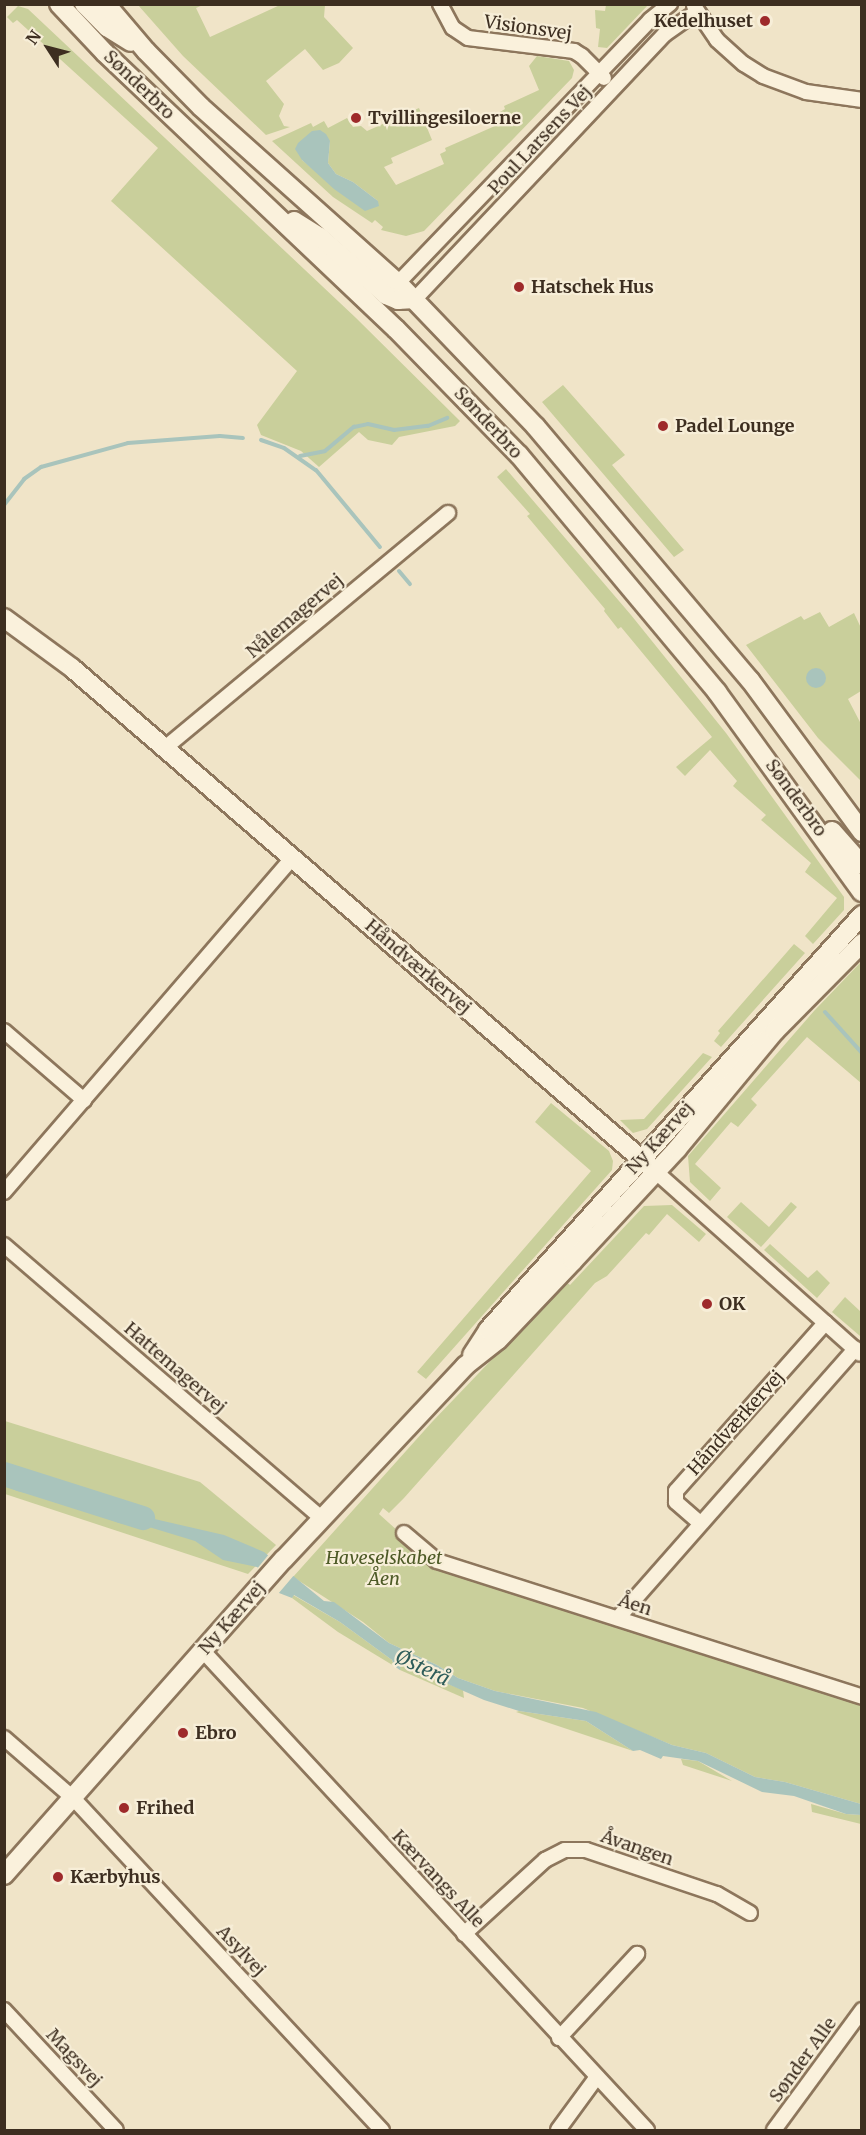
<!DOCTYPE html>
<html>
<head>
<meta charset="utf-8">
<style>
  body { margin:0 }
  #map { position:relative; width:866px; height:2135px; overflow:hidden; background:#f0e4c8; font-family:Merriweather,serif }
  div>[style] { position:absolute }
  .green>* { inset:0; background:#c9cf9b }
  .water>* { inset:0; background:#a9c4bc }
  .round { border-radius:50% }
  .pier>* { inset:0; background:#f0e4c8 }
  .stream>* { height:4px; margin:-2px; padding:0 2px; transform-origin:2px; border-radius:2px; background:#a9c4bc }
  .river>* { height:24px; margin:-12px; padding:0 12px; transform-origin:12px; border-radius:12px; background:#a9c4bc }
  .roads { filter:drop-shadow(2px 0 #8d765c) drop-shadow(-2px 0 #8d765c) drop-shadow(0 2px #8d765c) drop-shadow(0 -2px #8d765c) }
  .minor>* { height:14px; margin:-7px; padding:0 7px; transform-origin:7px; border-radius:7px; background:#faf1dc }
  .tertiary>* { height:18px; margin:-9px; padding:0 9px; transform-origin:9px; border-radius:9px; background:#faf1dc }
  .dots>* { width:16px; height:16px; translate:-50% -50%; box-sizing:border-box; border:3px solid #f7eed8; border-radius:50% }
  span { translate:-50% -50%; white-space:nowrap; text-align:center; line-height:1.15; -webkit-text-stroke:4.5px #f7eed8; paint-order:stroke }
  .poi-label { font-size:18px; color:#3d2e20; font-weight:700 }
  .right { translate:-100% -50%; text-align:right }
  .left { translate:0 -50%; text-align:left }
  .street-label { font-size:18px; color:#3d2e20 }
  .park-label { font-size:18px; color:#4d5a26; font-style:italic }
  .water-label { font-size:20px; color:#2f5d5a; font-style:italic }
  .frame { position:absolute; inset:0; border:6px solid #3d2e20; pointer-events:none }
  .north { position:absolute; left:18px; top:18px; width:60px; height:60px; -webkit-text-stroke:4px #f7eed8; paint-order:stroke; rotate:306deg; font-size:16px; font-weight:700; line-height:24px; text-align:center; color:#3d2e20 }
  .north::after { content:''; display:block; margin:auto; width:21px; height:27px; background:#3d2e20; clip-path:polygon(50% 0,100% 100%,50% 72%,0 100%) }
</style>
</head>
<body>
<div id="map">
  <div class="green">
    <div style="clip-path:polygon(138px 5px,203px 5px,196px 8px,210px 37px,280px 5px,325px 5px,324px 17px,353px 48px,339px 63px,323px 70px,305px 49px,266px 81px,284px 104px,279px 116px,284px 126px,290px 127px,266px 135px,183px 56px)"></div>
    <div style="clip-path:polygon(606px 5px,648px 5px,607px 48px,598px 47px,600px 29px,596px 28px,595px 10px,605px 11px)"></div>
    <div style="clip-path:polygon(18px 6px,28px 9px,356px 318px,460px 421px,455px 426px,399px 437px,392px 445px,368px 440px,359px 432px,319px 467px,301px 451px,261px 435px,257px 425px,297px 371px,111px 201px,158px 148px,17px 20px,13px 23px,7px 17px)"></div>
    <div style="clip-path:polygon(evenodd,537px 56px,569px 61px,574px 70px,572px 78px,424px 231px,406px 236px,381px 230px,383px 227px,375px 220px,372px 223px,333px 197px,272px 141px,311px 123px,313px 127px,324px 121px,328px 128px,347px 118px,353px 127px,361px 126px,367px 131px,419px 108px,432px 140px,391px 158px,393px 163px,384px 167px,396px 185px,444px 164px,440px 154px,446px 151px,445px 148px,504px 122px,500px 112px,505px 109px,504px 106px,539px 90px,529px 66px,537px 56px,330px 141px,328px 163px,336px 174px,353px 182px,378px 201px,314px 170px,302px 160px,330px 141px)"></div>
    <div style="clip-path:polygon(563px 385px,625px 455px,612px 465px,684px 550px,674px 557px,542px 402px)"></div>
    <div style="clip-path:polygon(506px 469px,631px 615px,726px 733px,844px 897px,844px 910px,813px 944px,805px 936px,837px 898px,805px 872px,811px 863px,761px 820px,766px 815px,733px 786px,737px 781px,710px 750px,685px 776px,676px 767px,712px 737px,621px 627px,618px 629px,604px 611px,605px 609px,527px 516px,530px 514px,497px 477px)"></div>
    <div style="clip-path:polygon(820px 612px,829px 627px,854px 613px,861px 628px,861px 691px,848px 699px,861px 724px,861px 781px,818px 738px,746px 645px,801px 616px,804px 620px)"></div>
    <div style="clip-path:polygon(794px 944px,805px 953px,721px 1047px,714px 1041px,720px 1033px,718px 1031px)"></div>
    <div style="clip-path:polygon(861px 962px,861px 1083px,807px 1037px,751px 1099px,757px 1105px,738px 1127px,731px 1122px,695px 1164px,721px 1188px,710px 1201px,690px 1182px,688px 1156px,814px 1011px)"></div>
    <div style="clip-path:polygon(703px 1053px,712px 1057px,647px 1129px,633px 1133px,620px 1120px,644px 1119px)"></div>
    <div style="clip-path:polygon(551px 1103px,609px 1151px,613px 1161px,612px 1170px,426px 1379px,417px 1372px,591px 1171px,535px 1122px)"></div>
    <div style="clip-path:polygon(741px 1202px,769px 1227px,791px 1202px,797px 1207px,761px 1247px,727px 1217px)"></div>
    <div style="clip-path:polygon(672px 1205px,706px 1234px,699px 1242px,667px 1214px,649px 1235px,646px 1233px,607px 1276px,595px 1283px,404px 1498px,389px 1513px,383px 1508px,379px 1514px,418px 1549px,732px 1663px,861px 1705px,861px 1804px,785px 1782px,755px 1777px,706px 1753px,672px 1745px,583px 1708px,495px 1691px,458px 1678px,437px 1665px,389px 1643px,363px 1622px,293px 1577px,432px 1422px,566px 1282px,570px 1285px,644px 1206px)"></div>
    <div style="clip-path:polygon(770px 1244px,808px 1278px,817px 1270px,830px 1283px,817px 1298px,764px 1250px)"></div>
    <div style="clip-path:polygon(845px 1297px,861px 1312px,860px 1336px,832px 1312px)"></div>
    <div style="clip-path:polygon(5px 1421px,200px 1482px,276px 1545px,248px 1574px,5px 1494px)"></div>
    <div style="clip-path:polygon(293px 1595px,340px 1622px,392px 1660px,394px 1666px,338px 1632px,292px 1598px)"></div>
    <div style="clip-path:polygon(400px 1664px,463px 1690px,464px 1698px,400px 1670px)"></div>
    <div style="clip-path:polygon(519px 1711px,586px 1721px,633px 1751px,516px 1712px)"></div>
    <div style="clip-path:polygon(681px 1759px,698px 1761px,732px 1781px,683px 1765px)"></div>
    <div style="clip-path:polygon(811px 1804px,846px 1814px,861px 1815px,861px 1824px,812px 1812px)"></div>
  </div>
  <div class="water">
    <div style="clip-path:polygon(320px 130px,326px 134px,330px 141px,328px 163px,336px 174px,353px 182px,378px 201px,379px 206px,365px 211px,334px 189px,302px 160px,295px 149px,298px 143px,312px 131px)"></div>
    <div class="round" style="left:806px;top:668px;width:20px;height:20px"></div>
    <div style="clip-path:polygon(4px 1475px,67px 1491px,111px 1509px,224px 1535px,264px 1552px,324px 1601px,334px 1602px,389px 1643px,437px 1665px,458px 1678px,495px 1691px,596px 1712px,672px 1745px,706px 1753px,755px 1777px,785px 1782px,861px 1804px,861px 1815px,846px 1814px,794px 1796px,762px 1792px,698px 1761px,663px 1756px,661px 1759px,640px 1750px,633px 1751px,586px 1721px,519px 1711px,484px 1700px,414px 1669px,401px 1664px,400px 1670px,394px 1666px,392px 1660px,340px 1622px,294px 1595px,292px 1598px,279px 1593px,275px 1583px,257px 1567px,223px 1560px,195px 1541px,149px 1527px,119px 1523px,69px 1503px,17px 1491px,5px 1486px)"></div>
  </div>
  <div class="pier">
    <div style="clip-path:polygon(270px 1553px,295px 1574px,278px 1594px,273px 1585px,256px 1570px)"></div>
  </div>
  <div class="stream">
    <div style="left:261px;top:440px;width:24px;rotate:19deg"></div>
    <div style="left:284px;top:448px;width:39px;rotate:35deg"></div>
    <div style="left:316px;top:470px;width:100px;rotate:50.3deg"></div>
    <div style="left:300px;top:456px;width:25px;rotate:-11deg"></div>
    <div style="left:325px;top:451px;width:38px;rotate:-40deg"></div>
    <div style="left:354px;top:427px;width:14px;rotate:-12deg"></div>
    <div style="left:368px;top:424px;width:27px;rotate:13deg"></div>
    <div style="left:394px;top:430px;width:34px;rotate:-7deg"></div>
    <div style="left:428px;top:426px;width:21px;rotate:-23deg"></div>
    <div style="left:4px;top:505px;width:33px;rotate:-52deg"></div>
    <div style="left:24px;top:479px;width:21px;rotate:-35deg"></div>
    <div style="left:41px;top:467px;width:90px;rotate:-15.4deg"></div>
    <div style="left:128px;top:443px;width:92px;rotate:-4.4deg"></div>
    <div style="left:220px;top:436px;width:23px;rotate:5deg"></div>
    <div style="left:399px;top:571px;width:17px;rotate:50deg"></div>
    <div style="left:825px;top:1012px;width:55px;rotate:47.9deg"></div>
  </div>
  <div class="river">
    <div style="left:4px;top:1474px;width:146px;rotate:17.6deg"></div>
  </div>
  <div class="roads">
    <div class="minor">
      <div style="left:440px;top:4px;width:27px;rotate:62deg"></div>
      <div style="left:453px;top:28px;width:18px;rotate:34deg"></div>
      <div style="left:468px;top:38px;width:107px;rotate:7deg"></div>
      <div style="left:574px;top:51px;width:9px;rotate:32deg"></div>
      <div style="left:582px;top:56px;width:31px;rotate:45deg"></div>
      <div style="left:694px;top:6px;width:41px;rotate:55.9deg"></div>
      <div style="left:717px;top:40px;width:36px;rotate:42deg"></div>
      <div style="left:744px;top:64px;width:22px;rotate:32deg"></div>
      <div style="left:763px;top:76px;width:46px;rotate:20.4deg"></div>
      <div style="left:806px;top:92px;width:57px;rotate:8.1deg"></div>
      <div style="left:398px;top:283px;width:364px;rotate:-46.2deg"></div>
      <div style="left:650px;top:20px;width:26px;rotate:-39deg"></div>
      <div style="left:415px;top:299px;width:364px;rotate:-46.7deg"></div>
      <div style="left:665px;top:34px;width:39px;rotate:-35deg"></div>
      <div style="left:165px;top:748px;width:368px;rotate:-39.7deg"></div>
      <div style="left:4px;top:1031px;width:106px;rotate:40.8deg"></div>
      <div style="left:656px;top:1172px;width:273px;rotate:41.7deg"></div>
      <div style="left:4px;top:1192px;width:441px;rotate:-49.2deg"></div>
      <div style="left:4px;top:1245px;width:420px;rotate:40.7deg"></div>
      <div style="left:700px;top:1523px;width:32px;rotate:-139deg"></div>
      <div style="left:676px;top:1502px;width:11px;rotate:-90deg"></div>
      <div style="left:676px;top:1491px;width:225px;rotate:-48.4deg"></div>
      <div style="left:404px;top:1533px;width:43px;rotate:40.3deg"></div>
      <div style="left:437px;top:1561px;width:446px;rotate:17.7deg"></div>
      <div style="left:618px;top:1618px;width:359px;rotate:-48.6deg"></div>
      <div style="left:203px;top:1651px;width:653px;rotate:47.17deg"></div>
      <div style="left:4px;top:1738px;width:91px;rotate:41deg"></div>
      <div style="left:73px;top:1798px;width:454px;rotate:47.1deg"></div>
      <div style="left:464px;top:1934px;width:110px;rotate:-42.4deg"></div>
      <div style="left:545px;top:1860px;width:22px;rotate:-27deg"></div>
      <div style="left:565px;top:1850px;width:21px"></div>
      <div style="left:586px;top:1850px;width:138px;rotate:18.6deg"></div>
      <div style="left:717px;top:1894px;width:38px;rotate:30deg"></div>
      <div style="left:4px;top:2010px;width:164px;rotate:47deg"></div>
      <div style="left:559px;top:2038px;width:115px;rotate:-47.1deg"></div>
      <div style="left:558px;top:2130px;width:64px;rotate:-53.8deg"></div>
      <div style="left:774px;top:2130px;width:149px;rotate:-53.7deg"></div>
    </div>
    <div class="tertiary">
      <div style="left:59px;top:4px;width:67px;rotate:46.8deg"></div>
      <div style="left:105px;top:53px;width:401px;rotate:43.5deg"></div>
      <div style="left:396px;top:329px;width:176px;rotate:45.7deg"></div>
      <div style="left:519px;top:455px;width:309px;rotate:50.1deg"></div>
      <div style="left:717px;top:692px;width:247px;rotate:54.1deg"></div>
      <div style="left:84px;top:4px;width:33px;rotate:45deg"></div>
      <div style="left:107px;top:27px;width:28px;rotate:32deg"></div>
      <div style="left:106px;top:4px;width:62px;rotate:49.6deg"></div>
      <div style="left:146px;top:51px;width:78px;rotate:45.5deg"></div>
      <div style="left:201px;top:107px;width:264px;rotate:41.8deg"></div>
      <div style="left:398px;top:283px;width:199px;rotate:46.2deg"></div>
      <div style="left:536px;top:427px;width:331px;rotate:49.8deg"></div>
      <div style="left:750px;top:680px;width:189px;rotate:53.6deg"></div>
      <div style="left:294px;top:221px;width:31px;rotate:32deg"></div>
      <div style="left:320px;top:237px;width:88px;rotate:41.3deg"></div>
      <div style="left:386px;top:295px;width:13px;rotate:23deg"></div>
      <div style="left:398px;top:300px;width:17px;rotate:-3deg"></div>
      <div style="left:4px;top:618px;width:84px;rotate:36.3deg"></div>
      <div style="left:72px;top:668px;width:771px;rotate:40.79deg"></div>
      <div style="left:832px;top:831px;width:45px;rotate:48.6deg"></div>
      <div style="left:472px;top:1355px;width:30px;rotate:-57deg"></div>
      <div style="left:488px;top:1330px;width:559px;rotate:-47.97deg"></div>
      <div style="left:4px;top:1875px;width:422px;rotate:-48.5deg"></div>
      <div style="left:284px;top:1559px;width:265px;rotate:-46.8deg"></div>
      <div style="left:465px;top:1366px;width:42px;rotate:-38.2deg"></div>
      <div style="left:498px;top:1340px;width:109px;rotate:-46.5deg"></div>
      <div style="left:573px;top:1261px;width:153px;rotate:-47.1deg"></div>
      <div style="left:677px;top:1149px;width:153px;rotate:-50.3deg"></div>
      <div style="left:775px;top:1031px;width:124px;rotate:-45.3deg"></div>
    </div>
  </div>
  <div class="dots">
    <div style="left:765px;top:21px;background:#9e2a2b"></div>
    <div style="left:356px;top:118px;background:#9e2a2b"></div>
    <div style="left:519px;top:287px;background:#9e2a2b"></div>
    <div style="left:663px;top:426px;background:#9e2a2b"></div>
    <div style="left:707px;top:1304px;background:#9e2a2b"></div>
    <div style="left:183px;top:1733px;background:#9e2a2b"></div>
    <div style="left:124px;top:1808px;background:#9e2a2b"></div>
    <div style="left:58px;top:1877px;background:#9e2a2b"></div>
  </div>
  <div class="poi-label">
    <span class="right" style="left:753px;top:21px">Kedelhuset</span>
    <span class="left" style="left:368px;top:118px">Tvillingesiloerne</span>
    <span class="left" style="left:531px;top:287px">Hatschek Hus</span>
    <span class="left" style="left:675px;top:426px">Padel Lounge</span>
    <span class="left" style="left:719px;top:1304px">OK</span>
    <span class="left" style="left:195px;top:1733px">Ebro</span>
    <span class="left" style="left:136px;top:1808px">Frihed</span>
    <span class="left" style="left:70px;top:1877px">Kærbyhus</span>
  </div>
  <div class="street-label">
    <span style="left:528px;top:28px;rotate:8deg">Visionsvej</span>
    <span style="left:139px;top:85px;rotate:44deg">Sønderbro</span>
    <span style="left:540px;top:140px;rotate:-47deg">Poul Larsens Vej</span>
    <span style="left:488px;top:423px;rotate:47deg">Sønderbro</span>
    <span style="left:295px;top:616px;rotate:-40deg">Nålemagervej</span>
    <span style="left:796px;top:798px;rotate:54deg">Sønderbro</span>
    <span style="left:418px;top:967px;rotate:41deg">Håndværkervej</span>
    <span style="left:660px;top:1138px;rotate:-48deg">Ny Kærvej</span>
    <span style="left:175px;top:1368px;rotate:41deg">Hattemagervej</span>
    <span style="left:736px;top:1423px;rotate:-48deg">Håndværkervej</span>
    <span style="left:635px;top:1605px;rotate:18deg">Åen</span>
    <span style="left:232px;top:1618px;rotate:-49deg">Ny Kærvej</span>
    <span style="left:637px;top:1848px;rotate:19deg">Åvangen</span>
    <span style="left:438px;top:1879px;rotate:47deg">Kærvangs Alle</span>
    <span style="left:241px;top:1951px;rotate:47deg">Asylvej</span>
    <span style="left:74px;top:2058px;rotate:47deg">Magsvej</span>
    <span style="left:803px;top:2060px;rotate:-54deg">Sønder Alle</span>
  </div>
  <div class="park-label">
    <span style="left:384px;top:1569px">Haveselskabet<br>Åen</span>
  </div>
  <div class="water-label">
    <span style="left:423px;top:1667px;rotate:26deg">Østerå</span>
  </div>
  <div class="frame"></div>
  <div class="north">N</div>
</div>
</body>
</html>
